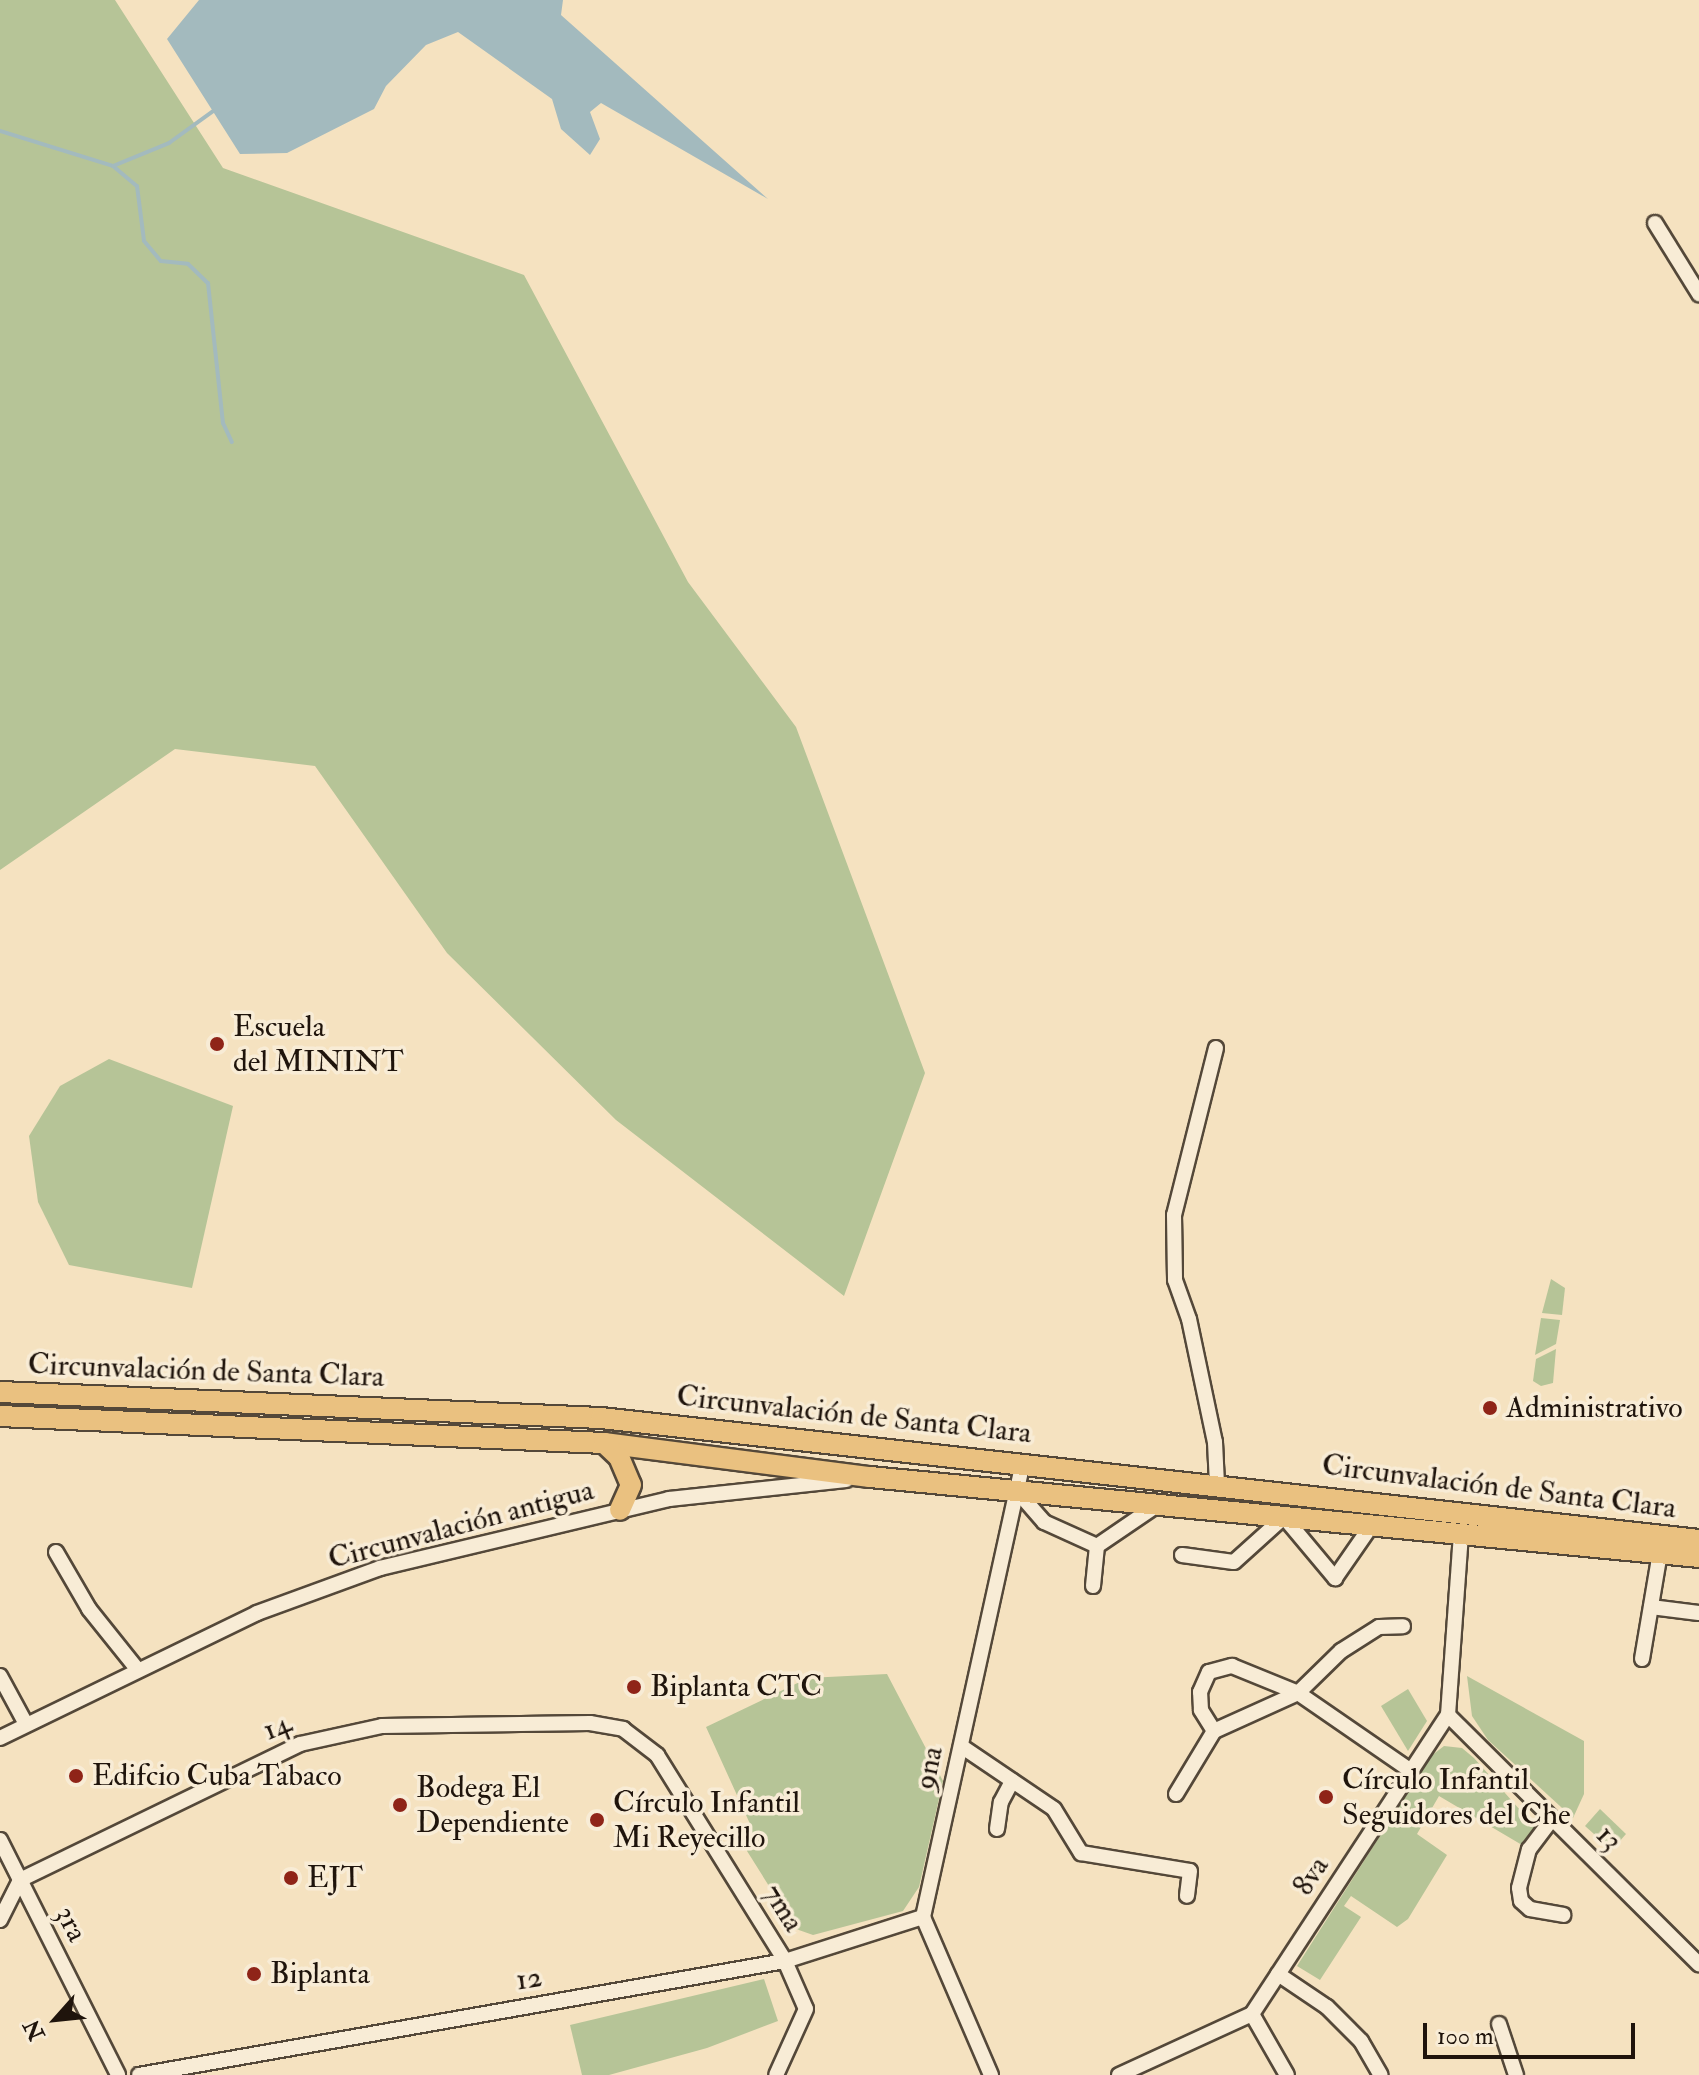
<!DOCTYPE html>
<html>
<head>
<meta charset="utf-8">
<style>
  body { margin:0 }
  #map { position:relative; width:1699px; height:2075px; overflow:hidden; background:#f5e2c0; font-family:"IM FELL Double Pica",serif }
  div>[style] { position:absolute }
  .green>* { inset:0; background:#b6c497 }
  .water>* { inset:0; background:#a3babe }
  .stream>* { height:4px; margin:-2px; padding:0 2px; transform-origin:2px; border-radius:2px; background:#a3babe }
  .roads { filter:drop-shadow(2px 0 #544839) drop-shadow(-2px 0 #544839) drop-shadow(0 2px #544839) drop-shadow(0 -2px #544839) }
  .minor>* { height:14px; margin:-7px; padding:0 7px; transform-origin:7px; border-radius:7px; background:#f8ecd6 }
  .highway>* { height:20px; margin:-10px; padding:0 10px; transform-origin:10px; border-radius:10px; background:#eac180 }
  .dots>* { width:22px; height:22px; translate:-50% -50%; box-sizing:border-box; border:4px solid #f8ecd6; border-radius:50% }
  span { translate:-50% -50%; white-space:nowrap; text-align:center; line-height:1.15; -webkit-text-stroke:7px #f8ecd6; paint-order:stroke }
  .poi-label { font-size:30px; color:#1f140c }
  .left { translate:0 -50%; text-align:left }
  .street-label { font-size:30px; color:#1f140c }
  .north { position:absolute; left:16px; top:1979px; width:80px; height:80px; -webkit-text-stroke:6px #f8ecd6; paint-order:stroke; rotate:243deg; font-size:22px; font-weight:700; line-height:32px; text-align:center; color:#1f140c }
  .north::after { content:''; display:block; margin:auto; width:28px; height:36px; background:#1f140c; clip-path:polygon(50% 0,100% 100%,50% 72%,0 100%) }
  .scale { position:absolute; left:1423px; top:2023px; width:212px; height:36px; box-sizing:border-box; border:4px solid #1f140c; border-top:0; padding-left:10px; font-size:24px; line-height:28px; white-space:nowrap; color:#1f140c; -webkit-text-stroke:6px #f8ecd6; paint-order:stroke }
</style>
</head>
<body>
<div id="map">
  <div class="green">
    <div style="clip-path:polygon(0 0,115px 0,223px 168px,524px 275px,688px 582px,796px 727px,925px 1073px,844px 1296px,616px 1120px,447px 953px,315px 766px,175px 749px,0 870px)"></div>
    <div style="clip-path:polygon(109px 1059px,233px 1106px,192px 1288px,69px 1265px,38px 1202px,29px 1136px,60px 1086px)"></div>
    <div style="clip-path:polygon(1551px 1279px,1565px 1288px,1562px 1315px,1542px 1313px)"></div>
    <div style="clip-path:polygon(1541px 1318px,1560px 1320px,1556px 1344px,1535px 1355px)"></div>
    <div style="clip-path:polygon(1556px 1349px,1553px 1383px,1541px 1386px,1533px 1381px,1536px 1359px)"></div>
    <div style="clip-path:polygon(887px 1674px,943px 1781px,919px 1887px,903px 1911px,813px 1935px,796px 1929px,747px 1851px,751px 1826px,706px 1727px,808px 1678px)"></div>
    <div style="clip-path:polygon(1467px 1676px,1584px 1741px,1584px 1794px,1573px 1818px,1488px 1740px,1472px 1716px)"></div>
    <div style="clip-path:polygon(1408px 1689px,1427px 1721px,1408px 1751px,1381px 1706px)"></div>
    <div style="clip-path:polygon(1444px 1746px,1462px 1748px,1474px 1758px,1536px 1828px,1522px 1845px,1439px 1796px,1417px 1834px,1447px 1855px,1408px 1919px,1397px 1927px,1351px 1896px,1344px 1906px,1361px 1917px,1320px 1980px,1297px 1966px,1431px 1756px)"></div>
    <div style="clip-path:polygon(1600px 1809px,1626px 1834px,1612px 1850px,1585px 1826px)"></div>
    <div style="clip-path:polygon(764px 1979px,778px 2021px,707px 2048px,609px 2075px,582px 2075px,570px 2025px)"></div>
  </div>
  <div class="water">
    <div style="clip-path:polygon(199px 0,563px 0,561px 15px,768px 199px,601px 103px,590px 112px,600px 139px,590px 155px,561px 129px,552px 99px,458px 32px,426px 45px,386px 86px,374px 109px,287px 153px,240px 154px,167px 39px)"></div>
  </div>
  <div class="stream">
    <div style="left:0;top:131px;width:118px;rotate:17.2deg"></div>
    <div style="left:113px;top:166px;width:31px;rotate:40deg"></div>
    <div style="left:137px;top:186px;width:55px;rotate:82.7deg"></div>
    <div style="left:144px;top:241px;width:26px;rotate:50deg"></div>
    <div style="left:161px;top:261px;width:27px;rotate:6deg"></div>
    <div style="left:188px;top:264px;width:28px;rotate:44deg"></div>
    <div style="left:208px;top:283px;width:141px;rotate:83.9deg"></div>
    <div style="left:223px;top:423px;width:21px;rotate:65deg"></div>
    <div style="left:113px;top:166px;width:61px;rotate:-22.3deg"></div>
    <div style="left:169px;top:143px;width:54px;rotate:-36deg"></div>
  </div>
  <div class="roads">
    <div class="minor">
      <div style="left:1655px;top:223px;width:84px;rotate:58.2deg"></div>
      <div style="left:1216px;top:1048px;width:172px;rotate:104.1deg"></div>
      <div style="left:1174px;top:1215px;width:65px;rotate:89.1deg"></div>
      <div style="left:1175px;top:1280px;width:41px;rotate:70.3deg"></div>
      <div style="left:1189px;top:1319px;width:126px;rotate:78.1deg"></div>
      <div style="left:1215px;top:1442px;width:43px;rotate:87.3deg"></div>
      <div style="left:1017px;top:1491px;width:41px;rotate:48.9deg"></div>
      <div style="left:1044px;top:1522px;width:58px;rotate:24.4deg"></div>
      <div style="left:1097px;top:1546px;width:73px;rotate:-34.3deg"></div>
      <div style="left:56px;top:1552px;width:66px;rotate:59.9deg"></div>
      <div style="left:89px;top:1609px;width:77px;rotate:51.3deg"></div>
      <div style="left:1182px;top:1555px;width:52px;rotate:7.7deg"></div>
      <div style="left:1234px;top:1562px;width:67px;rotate:-42deg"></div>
      <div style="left:1284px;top:1517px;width:80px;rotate:50.1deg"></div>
      <div style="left:1335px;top:1578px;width:63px;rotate:-55.3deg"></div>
      <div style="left:1093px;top:1586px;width:40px;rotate:-84.3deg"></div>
      <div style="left:1651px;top:1607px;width:48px;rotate:7.1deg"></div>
      <div style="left:1642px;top:1659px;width:108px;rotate:-80.4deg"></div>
      <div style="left:0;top:1676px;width:55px;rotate:61.6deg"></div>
      <div style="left:1448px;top:1715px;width:354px;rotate:44.8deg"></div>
      <div style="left:1214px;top:1731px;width:25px;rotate:-122deg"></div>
      <div style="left:1201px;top:1710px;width:18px;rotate:-93deg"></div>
      <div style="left:1200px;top:1692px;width:22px;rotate:-66deg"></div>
      <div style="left:1209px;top:1672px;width:24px;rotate:-15deg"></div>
      <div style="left:1232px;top:1666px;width:71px;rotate:22.2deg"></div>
      <div style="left:1298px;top:1693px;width:137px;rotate:34.6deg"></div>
      <div style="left:0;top:1738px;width:286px;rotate:-25.9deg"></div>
      <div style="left:257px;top:1613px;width:131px;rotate:-20.1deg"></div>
      <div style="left:380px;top:1568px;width:297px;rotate:-13.4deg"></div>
      <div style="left:669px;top:1499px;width:178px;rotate:-6.1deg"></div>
      <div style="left:961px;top:1746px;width:112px;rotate:34.1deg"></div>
      <div style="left:1054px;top:1809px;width:52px;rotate:58.5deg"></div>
      <div style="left:1081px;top:1853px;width:110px;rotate:9.4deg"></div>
      <div style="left:1190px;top:1871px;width:25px;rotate:97deg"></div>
      <div style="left:1176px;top:1794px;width:74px;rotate:-58.9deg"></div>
      <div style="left:1214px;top:1731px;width:92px;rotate:-24.3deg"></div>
      <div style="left:1298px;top:1693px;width:60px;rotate:-44.3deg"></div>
      <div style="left:1341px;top:1651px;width:45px;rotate:-32.3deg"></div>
      <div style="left:1379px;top:1627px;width:24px;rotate:-2deg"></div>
      <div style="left:1552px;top:1819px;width:38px;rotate:127deg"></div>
      <div style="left:1529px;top:1849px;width:40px;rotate:104.4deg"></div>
      <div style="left:1519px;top:1888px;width:13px;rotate:81deg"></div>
      <div style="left:1521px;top:1901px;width:12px;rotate:42deg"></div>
      <div style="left:1530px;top:1909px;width:34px;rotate:10deg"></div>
      <div style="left:997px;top:1829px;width:27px;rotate:-82deg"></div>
      <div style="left:1001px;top:1802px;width:24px;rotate:-62deg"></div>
      <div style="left:0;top:1840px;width:263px;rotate:63.3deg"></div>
      <div style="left:0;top:1920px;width:45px;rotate:-63.4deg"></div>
      <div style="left:20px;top:1880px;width:311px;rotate:-25.9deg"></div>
      <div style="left:300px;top:1744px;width:84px;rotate:-12.4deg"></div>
      <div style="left:382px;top:1726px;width:208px;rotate:-0.8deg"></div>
      <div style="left:590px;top:1723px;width:34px;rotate:10deg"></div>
      <div style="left:623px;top:1729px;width:43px;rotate:37.4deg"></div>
      <div style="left:657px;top:1755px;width:243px;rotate:58.1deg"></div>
      <div style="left:785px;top:1961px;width:52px;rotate:66.4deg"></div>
      <div style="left:806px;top:2009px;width:72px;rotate:114.4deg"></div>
      <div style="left:1278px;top:1974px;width:59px;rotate:34deg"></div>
      <div style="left:1327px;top:2007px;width:48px;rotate:45deg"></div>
      <div style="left:1361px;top:2041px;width:39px;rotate:60deg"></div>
      <div style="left:1252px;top:2014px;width:70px;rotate:60.2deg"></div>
      <div style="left:1499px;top:2024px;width:54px;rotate:71.6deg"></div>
      <div style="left:139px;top:2075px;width:656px;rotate:-10.01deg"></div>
      <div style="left:785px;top:1961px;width:145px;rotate:-17.7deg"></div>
      <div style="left:991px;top:2075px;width:172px;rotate:-113.3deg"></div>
      <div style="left:923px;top:1917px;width:465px;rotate:-77.6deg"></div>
      <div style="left:1119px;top:2075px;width:146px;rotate:-24.6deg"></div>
      <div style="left:1252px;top:2014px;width:358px;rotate:-56.8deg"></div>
      <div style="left:1448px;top:1715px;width:181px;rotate:-85.9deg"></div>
    </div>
    <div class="highway">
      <div style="left:0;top:1392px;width:602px;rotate:2.48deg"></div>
      <div style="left:601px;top:1418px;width:1105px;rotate:6.34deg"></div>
      <div style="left:0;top:1416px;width:605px;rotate:2.56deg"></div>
      <div style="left:604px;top:1443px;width:268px;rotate:7.3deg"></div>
      <div style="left:870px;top:1477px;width:833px;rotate:5.51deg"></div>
      <div style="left:604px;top:1443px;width:21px;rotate:43deg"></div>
      <div style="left:619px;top:1457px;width:30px;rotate:67deg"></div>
      <div style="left:631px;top:1485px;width:27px;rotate:114deg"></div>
    </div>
  </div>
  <div class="dots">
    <div style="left:217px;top:1044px;background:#8f2418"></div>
    <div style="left:1490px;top:1408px;background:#8f2418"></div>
    <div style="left:634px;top:1687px;background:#8f2418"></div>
    <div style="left:76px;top:1776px;background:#8f2418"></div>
    <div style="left:1326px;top:1797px;background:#8f2418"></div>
    <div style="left:400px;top:1805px;background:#8f2418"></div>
    <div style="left:597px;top:1820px;background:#8f2418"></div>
    <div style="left:291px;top:1878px;background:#8f2418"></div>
    <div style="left:254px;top:1974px;background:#8f2418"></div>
  </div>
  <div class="poi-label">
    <span class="left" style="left:233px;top:1044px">Escuela<br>del MININT</span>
    <span class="left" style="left:1506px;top:1408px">Administrativo</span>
    <span class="left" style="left:650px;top:1687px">Biplanta CTC</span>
    <span class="left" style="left:92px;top:1776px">Edifcio Cuba Tabaco</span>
    <span class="left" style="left:1342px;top:1797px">Círculo Infantil<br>Seguidores del Che</span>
    <span class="left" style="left:416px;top:1805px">Bodega El<br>Dependiente</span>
    <span class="left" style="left:613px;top:1820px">Círculo Infantil<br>Mi Reyecillo</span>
    <span class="left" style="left:307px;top:1878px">EJT</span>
    <span class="left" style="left:270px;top:1974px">Biplanta</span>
  </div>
  <div class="street-label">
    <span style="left:206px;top:1371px;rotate:2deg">Circunvalación de Santa Clara</span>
    <span style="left:854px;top:1415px;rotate:6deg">Circunvalación de Santa Clara</span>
    <span style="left:1499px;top:1487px;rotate:7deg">Circunvalación de Santa Clara</span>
    <span style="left:461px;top:1525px;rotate:-15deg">Circunvalación antigua</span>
    <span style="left:277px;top:1727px;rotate:-23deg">14</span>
    <span style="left:929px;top:1768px;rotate:-78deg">9na</span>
    <span style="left:1609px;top:1838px;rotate:45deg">13</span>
    <span style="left:1311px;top:1876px;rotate:-57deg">8va</span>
    <span style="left:783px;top:1908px;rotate:58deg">7ma</span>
    <span style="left:71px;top:1924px;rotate:63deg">3ra</span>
    <span style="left:529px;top:1979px;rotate:-9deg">12</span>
  </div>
  <div class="north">N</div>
  <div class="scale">100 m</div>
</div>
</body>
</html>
